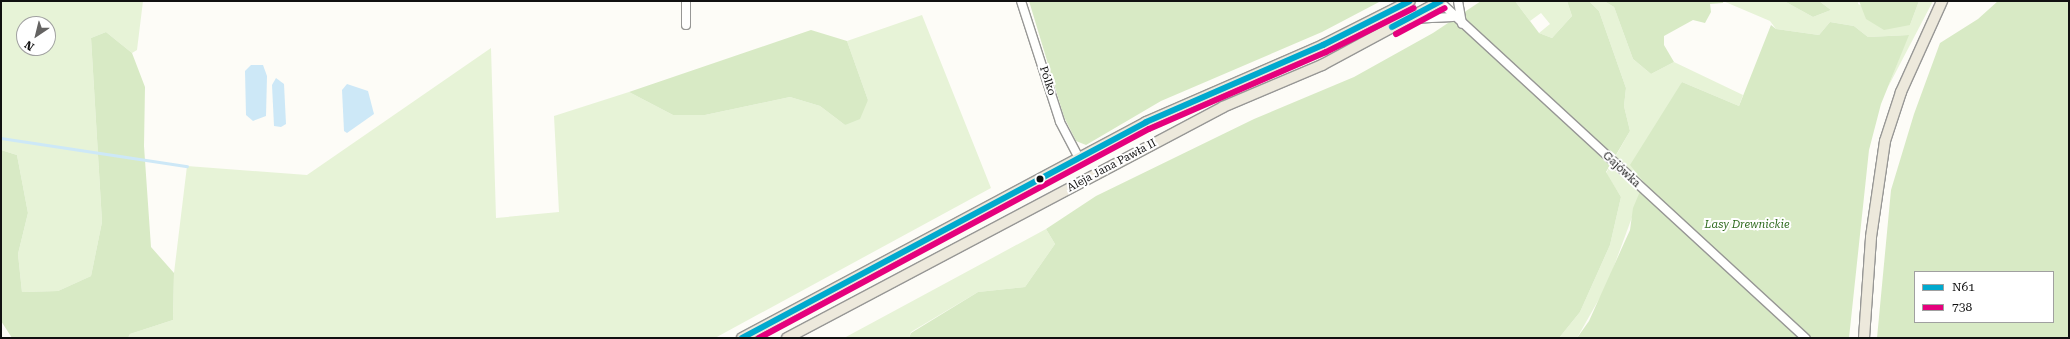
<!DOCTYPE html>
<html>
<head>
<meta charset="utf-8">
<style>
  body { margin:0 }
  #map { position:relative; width:2070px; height:339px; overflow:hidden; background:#fdfcf7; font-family:"Roboto Serif",serif }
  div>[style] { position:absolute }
  .green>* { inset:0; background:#e7f3d7 }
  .forest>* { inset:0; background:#d8eac5 }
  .water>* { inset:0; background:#cde8f7 }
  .stream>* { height:2.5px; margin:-1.25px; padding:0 1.25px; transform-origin:1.25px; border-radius:1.25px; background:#cde8f7 }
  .roads { filter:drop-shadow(1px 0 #979795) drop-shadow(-1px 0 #979795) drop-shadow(0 1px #979795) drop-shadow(0 -1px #979795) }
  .minor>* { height:8px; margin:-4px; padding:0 4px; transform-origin:4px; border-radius:4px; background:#fffffe }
  .major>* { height:10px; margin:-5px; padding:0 5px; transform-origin:5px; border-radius:5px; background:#ede9dc }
  .bus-1>* { height:6px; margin:-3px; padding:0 3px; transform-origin:3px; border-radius:3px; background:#00a9ce }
  .bus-2>* { height:6px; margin:-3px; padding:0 3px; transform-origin:3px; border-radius:3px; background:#e5007d }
  .dots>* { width:11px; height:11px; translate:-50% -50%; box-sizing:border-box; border:2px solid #fff; border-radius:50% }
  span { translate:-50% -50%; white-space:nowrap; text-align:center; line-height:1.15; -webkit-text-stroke:4px #fff; paint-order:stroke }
  .street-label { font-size:11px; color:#111 }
  .park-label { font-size:11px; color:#2f6b1f; font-style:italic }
  .frame { position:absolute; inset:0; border:2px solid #111; pointer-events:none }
  .legend { position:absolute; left:1914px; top:271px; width:140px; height:52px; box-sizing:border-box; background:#fff; border:1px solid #a0a0a0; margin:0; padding:5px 7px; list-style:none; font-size:12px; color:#111 }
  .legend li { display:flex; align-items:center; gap:8px; height:20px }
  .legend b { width:20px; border:1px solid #a0a0a0 }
  .north { position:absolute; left:16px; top:16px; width:40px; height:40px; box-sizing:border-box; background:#fff; border:1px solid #a0a0a0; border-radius:50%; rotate:215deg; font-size:11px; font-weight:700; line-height:16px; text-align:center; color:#111 }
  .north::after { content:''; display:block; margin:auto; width:14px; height:18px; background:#646362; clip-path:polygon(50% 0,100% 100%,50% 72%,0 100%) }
</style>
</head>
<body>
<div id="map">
  <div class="green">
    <div style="clip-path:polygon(evenodd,1px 1px,143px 1px,137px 50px,132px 53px,106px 32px,91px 38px,102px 222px,91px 276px,58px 291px,22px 292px,18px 254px,28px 213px,17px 155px,1px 150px,1px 1px,24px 24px,48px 24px,48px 48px,24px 48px,24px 24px)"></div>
    <div style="clip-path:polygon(1515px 1px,1567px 1px,1572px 16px,1552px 38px,1539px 33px,1550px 24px,1541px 13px,1530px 21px)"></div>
    <div style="clip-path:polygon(1589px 1px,1604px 1px,1614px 7px,1633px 59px,1651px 74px,1674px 62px,1743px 95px,1739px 106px,1682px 82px,1607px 285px,1577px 338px,1559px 338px,1580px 312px,1610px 245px,1621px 197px,1606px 173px,1630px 131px,1624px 106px,1626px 88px,1599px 11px)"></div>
    <div style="clip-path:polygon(1723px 1px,1784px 1px,1813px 17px,1831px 10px,1819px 1px,1859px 1px,1858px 4px,1910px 25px,1919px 1px,1933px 1px,1888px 87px,1908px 35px,1868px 37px,1854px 26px,1830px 22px,1819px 35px,1776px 29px,1770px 21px)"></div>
    <div style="clip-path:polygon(922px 15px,991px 188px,715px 338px,128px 338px,130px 334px,173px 320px,174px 273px,187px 166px,307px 175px,491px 48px,496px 218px,559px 212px,554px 116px,629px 92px,673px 115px,705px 115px,790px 97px,820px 106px,845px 125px,868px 100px,847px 41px)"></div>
    <div style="clip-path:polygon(1046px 229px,1055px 244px,1025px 287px,978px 292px,911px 332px,909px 338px,844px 338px)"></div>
  </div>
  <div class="forest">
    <div style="clip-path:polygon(1029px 1px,1381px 1px,1322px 32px,1161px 101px,1086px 145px,1076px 141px,1064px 117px)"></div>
    <div style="clip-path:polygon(1481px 1px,1515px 1px,1539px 33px,1552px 38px,1572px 16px,1567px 1px,1589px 1px,1599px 11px,1626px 88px,1624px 106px,1630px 131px,1606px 172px,1621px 197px,1610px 245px,1580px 312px,1559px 338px,909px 338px,911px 333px,978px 292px,1025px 287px,1055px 244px,1046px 229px,1096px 196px,1254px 119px,1354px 77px,1433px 33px)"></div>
    <div style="clip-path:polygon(1604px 1px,1723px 1px,1723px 3px,1710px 4px,1711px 12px,1705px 23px,1693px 20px,1664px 36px,1664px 45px,1674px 62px,1651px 74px,1633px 59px,1614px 7px)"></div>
    <div style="clip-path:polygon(1784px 1px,1819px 1px,1831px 10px,1813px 17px)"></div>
    <div style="clip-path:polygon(1859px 1px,1919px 1px,1910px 25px,1884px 30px,1866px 19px)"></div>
    <div style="clip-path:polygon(evenodd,1998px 1px,2069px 1px,2069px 338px,1877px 338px,1891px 190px,1914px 114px,1940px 43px,1978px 19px,1998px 1px,1915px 272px,2053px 272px,2053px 322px,1915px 322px,1915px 272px)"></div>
    <div style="clip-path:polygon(1830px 22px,1854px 26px,1868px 37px,1909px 35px,1881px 104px,1869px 150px,1849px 338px,1577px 338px,1589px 321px,1630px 230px,1633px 208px,1644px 182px,1630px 165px,1682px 82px,1739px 106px,1771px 25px,1776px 29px,1819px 35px)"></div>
    <div style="clip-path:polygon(811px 30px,847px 41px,868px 100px,860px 119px,845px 125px,820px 106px,790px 97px,705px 115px,673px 115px,629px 92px)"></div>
    <div style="clip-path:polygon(106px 32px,132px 53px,145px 87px,144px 146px,151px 247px,174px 273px,173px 320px,130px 334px,128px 338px,12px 338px,1px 321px,1px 150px,17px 155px,28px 213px,18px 254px,22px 292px,58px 291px,91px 276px,102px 222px,91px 38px)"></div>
  </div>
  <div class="water">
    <div style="clip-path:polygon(251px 65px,263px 65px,267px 76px,266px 116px,253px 121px,246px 115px,245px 71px)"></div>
    <div style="clip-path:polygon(276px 78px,284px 84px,286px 124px,281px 127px,274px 126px,272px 85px)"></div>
    <div style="clip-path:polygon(347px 84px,368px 91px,374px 114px,347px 133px,344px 131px,342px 90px)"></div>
  </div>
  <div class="stream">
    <div style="left:1px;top:138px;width:188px;rotate:8.6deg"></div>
  </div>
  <div class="roads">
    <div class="minor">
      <div style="left:686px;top:1px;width:24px;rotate:90deg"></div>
      <div style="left:1021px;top:1px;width:127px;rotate:72.1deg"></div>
      <div style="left:1060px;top:122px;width:41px;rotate:62.2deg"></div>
      <div style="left:1439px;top:1px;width:498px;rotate:42.6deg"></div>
      <div style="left:1458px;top:1px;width:23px;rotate:80deg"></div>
      <div style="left:1410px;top:19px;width:43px;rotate:-2.7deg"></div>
    </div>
    <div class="major">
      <div style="left:742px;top:338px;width:458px;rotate:-28.1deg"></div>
      <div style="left:1146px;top:122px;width:193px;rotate:-23.5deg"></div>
      <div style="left:1323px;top:45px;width:97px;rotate:-26.8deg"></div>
      <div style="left:787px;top:338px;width:493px;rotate:-27.9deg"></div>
      <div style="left:1223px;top:107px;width:108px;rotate:-23deg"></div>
      <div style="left:1322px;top:65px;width:135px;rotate:-28.3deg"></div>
      <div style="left:1864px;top:338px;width:101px;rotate:-86deg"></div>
      <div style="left:1871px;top:237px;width:97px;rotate:-81.7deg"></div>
      <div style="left:1885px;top:141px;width:52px;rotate:-71.9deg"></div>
      <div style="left:1901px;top:92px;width:100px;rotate:-65.7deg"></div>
    </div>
  </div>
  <div class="bus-1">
    <div style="left:1392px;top:27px;width:55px;rotate:-28deg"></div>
    <div style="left:742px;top:338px;width:458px;rotate:-28.1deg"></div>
    <div style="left:1146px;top:122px;width:193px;rotate:-23.5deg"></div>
    <div style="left:1323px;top:45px;width:97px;rotate:-26.8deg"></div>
  </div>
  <div class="bus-2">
    <div style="left:1396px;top:34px;width:55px;rotate:-28deg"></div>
    <div style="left:759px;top:338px;width:442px;rotate:-28.2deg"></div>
    <div style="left:1149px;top:129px;width:193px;rotate:-23.5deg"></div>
    <div style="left:1326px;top:52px;width:98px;rotate:-26.6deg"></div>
  </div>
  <div class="dots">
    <div style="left:1040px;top:179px;background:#111"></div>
  </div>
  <div class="street-label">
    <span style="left:1047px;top:81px;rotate:72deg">Pólko</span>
    <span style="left:1112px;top:166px;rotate:-28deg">Aleja Jana Pawła II</span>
    <span style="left:1621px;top:170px;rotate:43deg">Gajówka</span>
  </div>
  <div class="park-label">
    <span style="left:1747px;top:225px">Lasy Drewnickie</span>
  </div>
  <div class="frame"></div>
  <ul class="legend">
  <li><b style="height:5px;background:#00a9ce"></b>N61</li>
  <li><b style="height:5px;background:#e5007d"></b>738</li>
  </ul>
  <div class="north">N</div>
</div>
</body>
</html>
